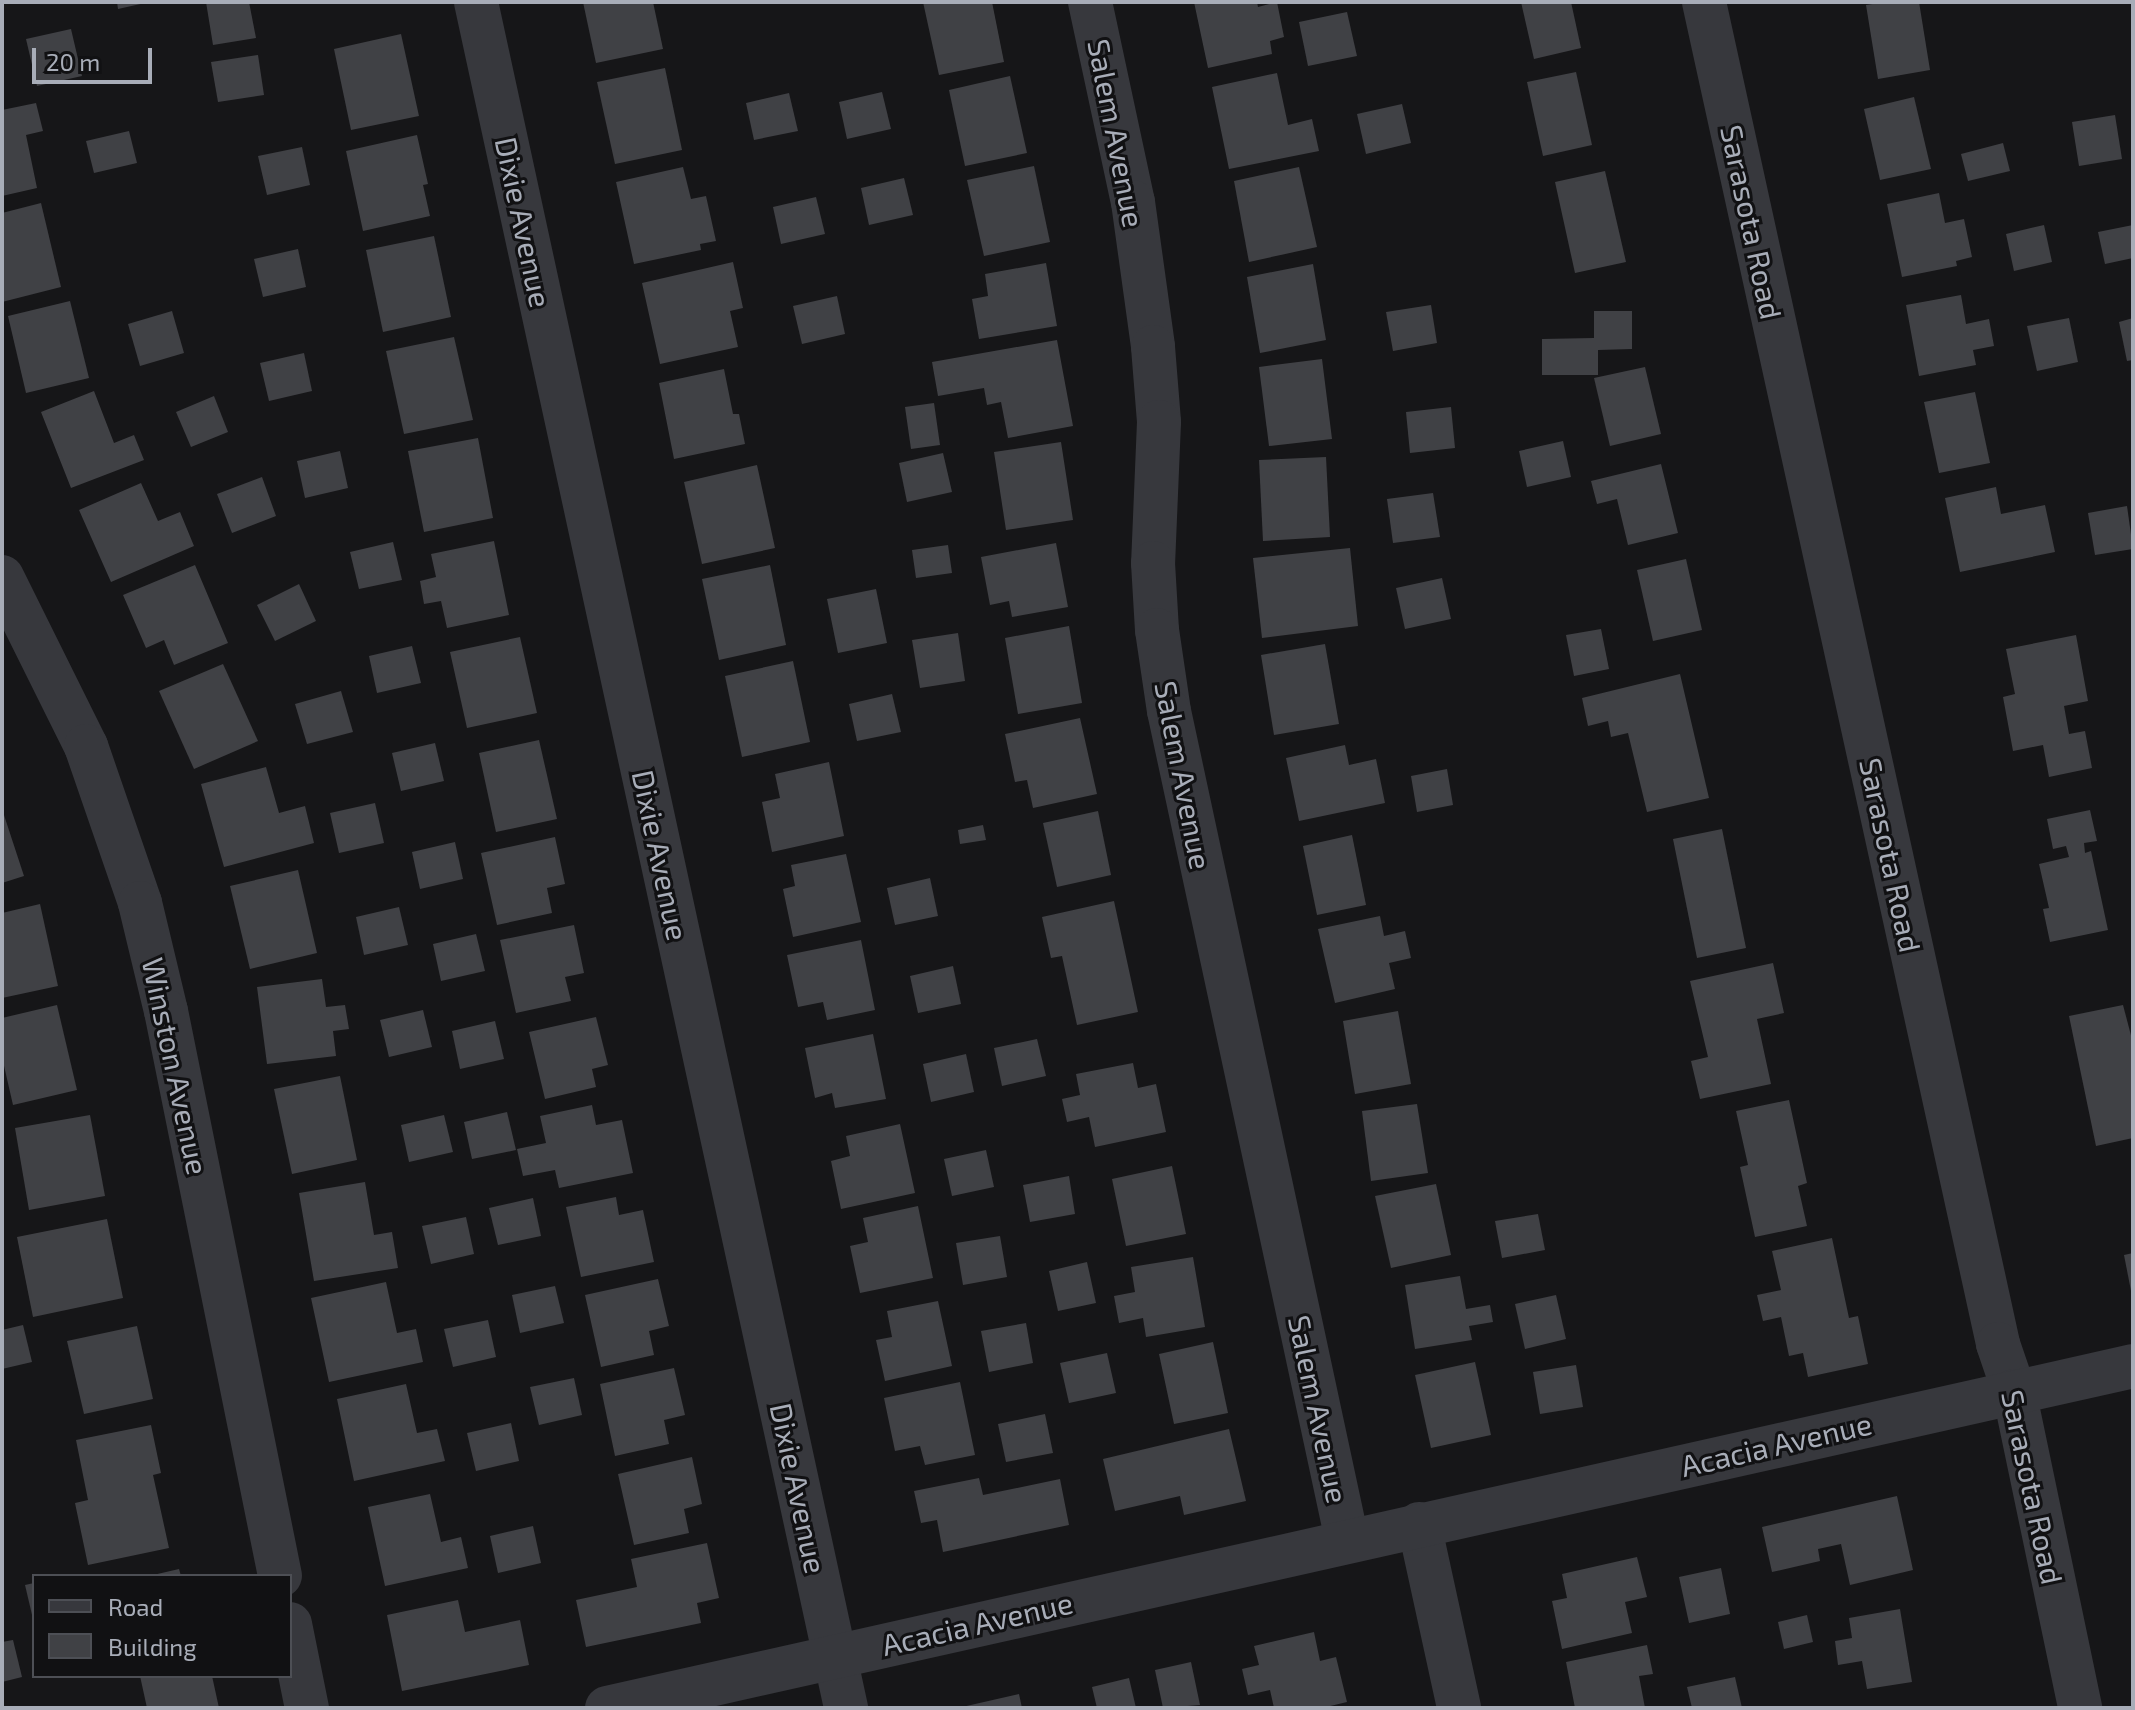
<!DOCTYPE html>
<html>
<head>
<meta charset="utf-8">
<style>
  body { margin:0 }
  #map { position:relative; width:2135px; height:1710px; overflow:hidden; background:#161618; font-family:"Exo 2",sans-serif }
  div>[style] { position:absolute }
  .building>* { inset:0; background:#404145 }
  .minor>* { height:44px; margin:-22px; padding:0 22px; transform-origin:22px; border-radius:22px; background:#37383d }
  span { translate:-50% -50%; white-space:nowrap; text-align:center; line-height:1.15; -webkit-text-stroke:6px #111113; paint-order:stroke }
  .street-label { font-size:30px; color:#a8adb8 }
  .frame { position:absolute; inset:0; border:4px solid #a8adb8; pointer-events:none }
  .legend { position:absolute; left:32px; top:1574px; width:260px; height:104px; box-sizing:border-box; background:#111113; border:2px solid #4d4f55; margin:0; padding:10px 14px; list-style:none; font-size:24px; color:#a8adb8 }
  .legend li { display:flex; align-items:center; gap:16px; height:40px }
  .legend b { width:40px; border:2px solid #4d4f55 }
  .scale { position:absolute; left:32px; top:48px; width:120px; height:36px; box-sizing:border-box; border:4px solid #a8adb8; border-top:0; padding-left:10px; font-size:24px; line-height:28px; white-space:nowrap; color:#a8adb8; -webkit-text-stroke:6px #111113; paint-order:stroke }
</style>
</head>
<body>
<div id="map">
  <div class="building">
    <div style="clip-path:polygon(117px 2px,145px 2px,145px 3px,118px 9px)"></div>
    <div style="clip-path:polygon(206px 2px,249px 2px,256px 38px,213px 45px)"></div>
    <div style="clip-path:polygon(583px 2px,653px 2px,663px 49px,596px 63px)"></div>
    <div style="clip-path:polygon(923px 2px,992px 2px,1004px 62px,939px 75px)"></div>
    <div style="clip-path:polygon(1194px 2px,1257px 2px,1258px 7px,1277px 2px,1284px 37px,1270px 41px,1272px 54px,1208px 68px)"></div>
    <div style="clip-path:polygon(1521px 2px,1571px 2px,1581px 48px,1534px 59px)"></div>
    <div style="clip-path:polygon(1885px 2px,1919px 2px,1930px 70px,1878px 79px,1866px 5px)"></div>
    <div style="clip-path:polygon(1347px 12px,1357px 56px,1308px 66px,1299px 22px)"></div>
    <div style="clip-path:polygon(71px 29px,82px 76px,37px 86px,26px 39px)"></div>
    <div style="clip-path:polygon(401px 34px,419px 116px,351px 130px,334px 49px)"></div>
    <div style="clip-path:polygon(258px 55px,264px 95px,218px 102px,211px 62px)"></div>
    <div style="clip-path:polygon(665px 68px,682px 150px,615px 164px,597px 82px)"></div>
    <div style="clip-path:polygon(1576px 72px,1592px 145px,1543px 156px,1527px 82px)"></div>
    <div style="clip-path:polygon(1277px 73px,1288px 125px,1312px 119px,1319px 151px,1229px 169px,1212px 87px)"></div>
    <div style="clip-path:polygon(1010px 76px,1027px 153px,965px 166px,949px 90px)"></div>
    <div style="clip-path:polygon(882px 92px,891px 129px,847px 139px,839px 102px)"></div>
    <div style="clip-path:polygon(789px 93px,798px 131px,754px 140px,746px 103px)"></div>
    <div style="clip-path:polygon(1914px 97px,1931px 169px,1880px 180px,1864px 109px)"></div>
    <div style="clip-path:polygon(36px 103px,43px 131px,26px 135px,37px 188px,2px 196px,2px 110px)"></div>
    <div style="clip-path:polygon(1402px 104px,1411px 143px,1366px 154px,1357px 114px)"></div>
    <div style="clip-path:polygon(2115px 115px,2122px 159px,2079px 166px,2072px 122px)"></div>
    <div style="clip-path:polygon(129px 131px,137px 163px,94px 173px,86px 141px)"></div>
    <div style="clip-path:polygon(417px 135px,428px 184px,423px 185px,430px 216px,363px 231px,346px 151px)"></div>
    <div style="clip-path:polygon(2003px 143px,2010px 171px,1968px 181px,1961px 154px)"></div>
    <div style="clip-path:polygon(302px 147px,310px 185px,267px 195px,258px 156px)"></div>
    <div style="clip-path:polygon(1034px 166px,1050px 242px,984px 256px,967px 180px)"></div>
    <div style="clip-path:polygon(683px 167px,691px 199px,706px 196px,716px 241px,700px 244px,701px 250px,634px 264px,616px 182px)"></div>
    <div style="clip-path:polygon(1299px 167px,1317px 247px,1249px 262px,1234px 181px)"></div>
    <div style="clip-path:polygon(1605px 171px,1626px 262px,1575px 273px,1555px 182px)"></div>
    <div style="clip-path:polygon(904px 178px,913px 215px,869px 225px,861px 188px)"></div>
    <div style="clip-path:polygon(1939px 193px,1945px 223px,1964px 219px,1972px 257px,1956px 261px,1957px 266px,1902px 277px,1887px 204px)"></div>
    <div style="clip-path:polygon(816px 197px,825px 234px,781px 244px,773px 207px)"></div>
    <div style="clip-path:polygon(41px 203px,61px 287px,2px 302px,2px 213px)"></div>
    <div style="clip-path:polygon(2044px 225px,2052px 262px,2014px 271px,2006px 234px)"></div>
    <div style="clip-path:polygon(2133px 225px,2133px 258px,2105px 264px,2098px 232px)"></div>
    <div style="clip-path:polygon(434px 236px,451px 317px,383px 332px,366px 250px)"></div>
    <div style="clip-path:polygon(298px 249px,306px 287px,263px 297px,254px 259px)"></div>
    <div style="clip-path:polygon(733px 262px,743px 308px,730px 311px,738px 347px,660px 364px,642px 283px)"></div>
    <div style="clip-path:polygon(1046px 263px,1057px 326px,979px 339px,972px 299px,988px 296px,985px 274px)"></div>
    <div style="clip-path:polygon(1313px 264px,1326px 340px,1260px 353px,1247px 277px)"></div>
    <div style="clip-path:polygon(1961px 295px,1966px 324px,1989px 319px,1994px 346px,1973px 350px,1976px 365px,1919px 376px,1906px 305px)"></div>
    <div style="clip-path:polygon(837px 296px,845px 334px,802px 344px,793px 306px)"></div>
    <div style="clip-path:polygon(70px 301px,89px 378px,26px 393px,8px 316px)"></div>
    <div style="clip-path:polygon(1431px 305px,1437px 343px,1393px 351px,1386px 312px)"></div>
    <div style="clip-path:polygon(172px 311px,184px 353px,140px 366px,128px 324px)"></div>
    <div style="clip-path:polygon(1594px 311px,1632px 311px,1632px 349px,1598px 350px,1598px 375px,1542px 375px,1542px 339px,1594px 338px)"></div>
    <div style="clip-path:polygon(2069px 318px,2078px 362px,2037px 371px,2027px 326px)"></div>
    <div style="clip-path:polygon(2133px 318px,2133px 360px,2127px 361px,2119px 322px)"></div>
    <div style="clip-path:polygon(454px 337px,473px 420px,404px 434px,386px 351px)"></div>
    <div style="clip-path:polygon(1057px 340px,1073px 426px,1008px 438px,1001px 402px,987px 405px,984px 388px,938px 396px,932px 362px)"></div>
    <div style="clip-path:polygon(304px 353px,312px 391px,269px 401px,260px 363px)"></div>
    <div style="clip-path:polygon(1322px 359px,1332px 439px,1269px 446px,1259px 367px)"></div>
    <div style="clip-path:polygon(1645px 367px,1661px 434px,1610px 446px,1594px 378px)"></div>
    <div style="clip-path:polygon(724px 369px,733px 414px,739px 414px,745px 444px,674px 459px,659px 383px)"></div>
    <div style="clip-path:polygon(94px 391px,114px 443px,134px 435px,144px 460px,71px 488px,41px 412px)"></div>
    <div style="clip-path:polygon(1975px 392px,1990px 463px,1939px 473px,1924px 402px)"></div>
    <div style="clip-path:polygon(214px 396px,228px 432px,191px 447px,176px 412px)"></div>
    <div style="clip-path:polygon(934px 403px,940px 445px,911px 449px,905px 407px)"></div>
    <div style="clip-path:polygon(1451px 407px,1455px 448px,1410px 453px,1406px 412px)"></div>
    <div style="clip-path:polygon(478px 438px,493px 518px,424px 532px,408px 451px)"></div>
    <div style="clip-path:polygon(1563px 441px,1571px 477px,1527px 487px,1519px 451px)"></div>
    <div style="clip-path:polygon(1061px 442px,1073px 520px,1006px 530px,994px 452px)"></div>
    <div style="clip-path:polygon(340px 451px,348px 488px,305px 498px,297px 461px)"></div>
    <div style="clip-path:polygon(943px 453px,952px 492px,907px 502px,899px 463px)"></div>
    <div style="clip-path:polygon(1326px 457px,1330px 537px,1263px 541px,1259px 460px)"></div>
    <div style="clip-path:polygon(1661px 464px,1678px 533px,1628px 545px,1617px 499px,1597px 504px,1591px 481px)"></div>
    <div style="clip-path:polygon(757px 465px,775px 548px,702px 564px,684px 482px)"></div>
    <div style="clip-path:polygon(262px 477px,276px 516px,232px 533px,217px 494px)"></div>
    <div style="clip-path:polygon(141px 483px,158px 521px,180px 512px,194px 546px,111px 582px,79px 510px)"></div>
    <div style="clip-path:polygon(1996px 487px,2001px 514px,2045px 505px,2055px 552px,1960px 572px,1945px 498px)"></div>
    <div style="clip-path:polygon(1433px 493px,1440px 537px,1393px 543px,1387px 499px)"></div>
    <div style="clip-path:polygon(2127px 506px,2133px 549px,2095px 555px,2088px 513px)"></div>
    <div style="clip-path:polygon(494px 541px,509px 615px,447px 628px,441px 601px,424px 604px,420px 581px,436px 577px,431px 554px)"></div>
    <div style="clip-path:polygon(393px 542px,402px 580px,359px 589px,350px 552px)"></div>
    <div style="clip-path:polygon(1056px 543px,1068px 607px,1012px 617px,1009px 601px,990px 605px,981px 557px)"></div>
    <div style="clip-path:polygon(948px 545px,952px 573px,916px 578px,912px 550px)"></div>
    <div style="clip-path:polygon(1350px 548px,1358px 626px,1262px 638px,1253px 558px)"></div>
    <div style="clip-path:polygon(1686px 559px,1702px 630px,1653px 641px,1637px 570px)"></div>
    <div style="clip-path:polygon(195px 565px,228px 643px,174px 665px,164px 640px,146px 648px,123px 595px)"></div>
    <div style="clip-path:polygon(770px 565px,786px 645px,719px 660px,702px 579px)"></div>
    <div style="clip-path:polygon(1442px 578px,1451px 619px,1405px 629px,1396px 588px)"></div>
    <div style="clip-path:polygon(299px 584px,316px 621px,275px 641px,257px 605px)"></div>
    <div style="clip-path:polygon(876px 589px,887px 643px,838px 653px,827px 599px)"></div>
    <div style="clip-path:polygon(1069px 626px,1082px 703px,1018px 714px,1005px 638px)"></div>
    <div style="clip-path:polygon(1601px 629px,1609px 669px,1574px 676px,1566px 635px)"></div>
    <div style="clip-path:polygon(958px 633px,965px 681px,920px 688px,912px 640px)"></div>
    <div style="clip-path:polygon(2076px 635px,2088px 701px,2064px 706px,2069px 734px,2085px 731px,2092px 768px,2049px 777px,2043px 745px,2013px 751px,2003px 697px,2015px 694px,2006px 649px)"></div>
    <div style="clip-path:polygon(520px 637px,537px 713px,467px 728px,450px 652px)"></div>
    <div style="clip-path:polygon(1325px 644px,1339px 724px,1274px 735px,1261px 655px)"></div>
    <div style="clip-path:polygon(412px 646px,421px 683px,377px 693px,369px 656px)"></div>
    <div style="clip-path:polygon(793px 661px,810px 742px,742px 757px,725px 676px)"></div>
    <div style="clip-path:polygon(223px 664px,258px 741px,194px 769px,159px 691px)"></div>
    <div style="clip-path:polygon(1680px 674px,1709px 798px,1647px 812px,1628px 733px,1611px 737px,1608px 721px,1588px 726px,1582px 698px)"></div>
    <div style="clip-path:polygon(341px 691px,353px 732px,307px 744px,295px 704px)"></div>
    <div style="clip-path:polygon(892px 694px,901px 732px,857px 741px,849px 704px)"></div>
    <div style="clip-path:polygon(1080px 718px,1097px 794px,1033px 808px,1027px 780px,1015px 782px,1005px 734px)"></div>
    <div style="clip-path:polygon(539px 740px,557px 819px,496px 832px,479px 753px)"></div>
    <div style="clip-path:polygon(435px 743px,444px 781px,401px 791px,392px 753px)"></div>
    <div style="clip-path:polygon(1345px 745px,1349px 765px,1376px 759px,1385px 803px,1299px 821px,1286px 758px)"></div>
    <div style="clip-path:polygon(829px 762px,844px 836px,772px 852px,762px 802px,780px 798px,775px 774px)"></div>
    <div style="clip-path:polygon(266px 767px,279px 813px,305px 806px,314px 843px,224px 867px,201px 784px)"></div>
    <div style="clip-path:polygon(1447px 769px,1453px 805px,1417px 812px,1411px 776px)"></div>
    <div style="clip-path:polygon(375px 803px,384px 843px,339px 853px,330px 813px)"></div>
    <div style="clip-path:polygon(2px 809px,24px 876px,2px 883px)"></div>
    <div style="clip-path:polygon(2090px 810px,2097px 841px,2084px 843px,2085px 853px,2091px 851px,2108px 930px,2050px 942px,2043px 909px,2049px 908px,2039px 864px,2069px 857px,2066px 846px,2053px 849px,2047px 819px)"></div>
    <div style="clip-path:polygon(1098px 811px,1111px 875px,1057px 887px,1043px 823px)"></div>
    <div style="clip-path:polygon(983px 825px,986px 840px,960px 844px,958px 830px)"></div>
    <div style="clip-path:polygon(1722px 829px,1746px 948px,1697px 958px,1673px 839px)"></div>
    <div style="clip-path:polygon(1352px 835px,1366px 905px,1317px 915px,1303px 846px)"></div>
    <div style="clip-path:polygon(555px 837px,565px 884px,547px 888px,552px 913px,497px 925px,481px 853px)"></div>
    <div style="clip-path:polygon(455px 842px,463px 879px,420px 889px,412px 852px)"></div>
    <div style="clip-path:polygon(846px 854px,861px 922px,793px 937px,783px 889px,795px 886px,791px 865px)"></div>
    <div style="clip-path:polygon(298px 870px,317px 953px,250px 969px,230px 886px)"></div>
    <div style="clip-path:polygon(930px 878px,938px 916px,895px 925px,887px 888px)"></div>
    <div style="clip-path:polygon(1114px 901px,1138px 1012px,1077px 1025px,1062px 956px,1051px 958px,1042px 917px)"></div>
    <div style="clip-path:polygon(40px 904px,58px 986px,2px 998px,2px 913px)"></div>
    <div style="clip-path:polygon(399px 907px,408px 945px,364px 955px,356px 917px)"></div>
    <div style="clip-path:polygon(1380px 916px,1384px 936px,1405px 931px,1411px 958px,1389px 963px,1395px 989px,1335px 1003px,1318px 929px)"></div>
    <div style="clip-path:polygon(574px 925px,584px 973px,565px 977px,571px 1001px,516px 1013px,500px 940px)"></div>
    <div style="clip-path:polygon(476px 934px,485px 971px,441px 981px,433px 944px)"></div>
    <div style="clip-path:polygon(861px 940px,875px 1010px,827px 1020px,823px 1002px,798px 1007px,787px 955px)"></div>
    <div style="clip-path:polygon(1773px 963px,1784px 1013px,1757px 1019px,1771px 1084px,1700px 1099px,1691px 1061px,1708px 1057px,1690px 981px)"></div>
    <div style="clip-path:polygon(953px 966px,961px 1004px,918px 1013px,910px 976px)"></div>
    <div style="clip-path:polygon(322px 979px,326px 1007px,345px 1005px,349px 1029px,333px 1031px,336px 1056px,267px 1064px,257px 987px)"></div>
    <div style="clip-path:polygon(57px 1005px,77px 1090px,13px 1105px,2px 1057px,2px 1018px)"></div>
    <div style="clip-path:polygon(2123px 1005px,2133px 1043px,2133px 1138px,2096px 1146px,2069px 1016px)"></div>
    <div style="clip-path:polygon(423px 1010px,432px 1047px,389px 1057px,380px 1020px)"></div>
    <div style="clip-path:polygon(1398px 1011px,1411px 1084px,1355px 1094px,1343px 1021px)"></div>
    <div style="clip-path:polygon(596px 1017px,608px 1065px,592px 1069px,596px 1087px,545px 1099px,529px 1032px)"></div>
    <div style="clip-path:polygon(495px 1021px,504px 1059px,460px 1069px,452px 1031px)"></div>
    <div style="clip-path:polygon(873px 1034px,886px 1099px,835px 1108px,832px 1093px,815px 1098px,805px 1048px)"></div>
    <div style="clip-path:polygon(1037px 1039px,1046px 1076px,1002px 1086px,994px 1048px)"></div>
    <div style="clip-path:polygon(966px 1054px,974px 1092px,931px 1102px,923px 1064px)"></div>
    <div style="clip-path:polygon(1133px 1063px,1138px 1088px,1156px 1084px,1166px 1132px,1095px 1147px,1089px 1117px,1067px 1122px,1062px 1099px,1080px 1095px,1076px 1074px)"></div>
    <div style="clip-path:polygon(340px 1076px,357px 1160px,292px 1174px,274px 1089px)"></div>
    <div style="clip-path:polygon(1789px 1100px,1807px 1183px,1798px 1186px,1807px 1226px,1755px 1237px,1740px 1167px,1748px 1165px,1736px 1111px)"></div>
    <div style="clip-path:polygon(1417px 1104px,1428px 1173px,1371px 1181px,1362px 1111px)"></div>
    <div style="clip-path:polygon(592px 1105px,596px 1125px,622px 1120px,633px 1173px,559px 1188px,555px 1170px,523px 1176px,517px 1149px,546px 1143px,540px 1116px)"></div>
    <div style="clip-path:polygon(507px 1112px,516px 1150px,472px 1159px,464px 1122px)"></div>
    <div style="clip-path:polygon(90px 1115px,105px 1196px,29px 1210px,15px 1128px)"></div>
    <div style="clip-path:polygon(444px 1115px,453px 1152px,409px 1162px,401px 1125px)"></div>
    <div style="clip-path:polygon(900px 1124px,915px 1193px,841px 1209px,831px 1161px,850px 1156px,846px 1136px)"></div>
    <div style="clip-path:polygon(986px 1150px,994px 1187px,952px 1196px,944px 1159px)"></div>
    <div style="clip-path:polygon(1172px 1166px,1186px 1234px,1126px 1246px,1112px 1179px)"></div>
    <div style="clip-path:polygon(1069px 1176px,1075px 1214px,1030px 1222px,1023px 1185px)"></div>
    <div style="clip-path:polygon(365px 1182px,374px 1235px,392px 1232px,398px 1268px,314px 1281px,299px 1193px)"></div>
    <div style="clip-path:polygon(1436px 1184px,1451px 1255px,1391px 1268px,1375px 1196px)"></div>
    <div style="clip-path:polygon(616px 1197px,619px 1215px,643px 1210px,654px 1262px,581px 1277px,566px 1207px)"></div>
    <div style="clip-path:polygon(533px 1198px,541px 1236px,498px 1245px,489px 1208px)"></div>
    <div style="clip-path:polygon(918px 1206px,933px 1278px,860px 1293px,850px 1246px,868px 1242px,863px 1218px)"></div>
    <div style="clip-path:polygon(1538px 1214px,1545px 1250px,1502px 1258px,1495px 1221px)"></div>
    <div style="clip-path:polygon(466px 1217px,474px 1254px,431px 1264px,422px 1226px)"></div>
    <div style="clip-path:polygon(107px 1219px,123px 1298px,33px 1317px,17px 1237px)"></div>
    <div style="clip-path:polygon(1000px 1236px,1007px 1277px,963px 1285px,956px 1243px)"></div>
    <div style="clip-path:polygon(1832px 1238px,1849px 1318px,1858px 1316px,1868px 1364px,1808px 1377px,1803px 1353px,1789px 1356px,1781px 1317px,1763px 1321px,1757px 1295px,1781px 1290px,1772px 1251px)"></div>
    <div style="clip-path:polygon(2133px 1253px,2133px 1296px,2132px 1296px,2124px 1255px)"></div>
    <div style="clip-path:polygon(1193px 1257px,1205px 1327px,1146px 1337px,1143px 1318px,1119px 1323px,1114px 1296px,1135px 1292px,1131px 1267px)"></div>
    <div style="clip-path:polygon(1087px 1262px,1096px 1303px,1058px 1311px,1049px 1271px)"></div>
    <div style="clip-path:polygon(1460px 1276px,1466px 1309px,1490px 1305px,1493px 1322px,1469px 1326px,1472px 1340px,1415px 1349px,1405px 1285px)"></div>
    <div style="clip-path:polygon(658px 1279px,669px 1326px,649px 1331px,654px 1355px,601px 1367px,585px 1295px)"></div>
    <div style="clip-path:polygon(386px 1282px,397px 1333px,416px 1329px,423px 1362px,329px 1382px,311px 1298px)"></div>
    <div style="clip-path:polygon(555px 1286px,564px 1323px,520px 1333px,512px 1295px)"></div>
    <div style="clip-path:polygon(1556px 1295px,1566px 1339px,1525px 1349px,1515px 1304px)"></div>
    <div style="clip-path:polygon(938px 1301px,952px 1366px,885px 1381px,876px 1340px,892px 1337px,887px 1311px)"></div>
    <div style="clip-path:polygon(488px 1320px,496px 1357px,453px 1367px,444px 1329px)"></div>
    <div style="clip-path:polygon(1026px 1323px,1033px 1363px,989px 1372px,981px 1331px)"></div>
    <div style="clip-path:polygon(23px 1325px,32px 1362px,2px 1369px,2px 1330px)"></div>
    <div style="clip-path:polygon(137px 1326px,153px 1399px,84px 1414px,67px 1341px)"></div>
    <div style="clip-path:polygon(1213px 1342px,1228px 1413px,1174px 1424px,1159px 1354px)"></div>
    <div style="clip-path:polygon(1107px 1353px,1116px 1393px,1069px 1403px,1060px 1363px)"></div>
    <div style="clip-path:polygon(1475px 1362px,1491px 1435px,1431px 1448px,1415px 1375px)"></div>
    <div style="clip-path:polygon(1576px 1365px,1583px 1407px,1540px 1414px,1533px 1372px)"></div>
    <div style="clip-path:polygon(674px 1368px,685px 1415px,664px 1420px,669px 1444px,615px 1456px,600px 1384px)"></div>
    <div style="clip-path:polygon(574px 1378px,582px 1415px,539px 1425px,530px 1387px)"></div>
    <div style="clip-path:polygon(960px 1382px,975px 1455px,925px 1465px,920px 1446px,895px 1451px,884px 1398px)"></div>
    <div style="clip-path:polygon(406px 1384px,417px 1433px,437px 1429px,445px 1461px,354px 1481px,337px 1399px)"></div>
    <div style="clip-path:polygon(1045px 1414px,1053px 1453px,1006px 1462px,998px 1424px)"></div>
    <div style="clip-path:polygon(511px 1423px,519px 1461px,476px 1471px,467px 1433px)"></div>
    <div style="clip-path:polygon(151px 1425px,161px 1473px,153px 1475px,169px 1548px,88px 1565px,75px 1503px,88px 1500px,76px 1440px)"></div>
    <div style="clip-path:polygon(1229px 1429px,1246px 1501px,1184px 1515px,1180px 1496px,1115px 1511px,1103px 1459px)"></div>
    <div style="clip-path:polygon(692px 1457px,702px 1504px,684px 1509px,689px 1533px,634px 1545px,618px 1474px)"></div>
    <div style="clip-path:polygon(979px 1478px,983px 1495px,1060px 1479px,1069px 1525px,943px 1552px,937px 1520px,921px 1523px,914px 1491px)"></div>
    <div style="clip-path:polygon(430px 1494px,441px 1542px,461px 1537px,468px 1568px,385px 1586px,368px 1507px)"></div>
    <div style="clip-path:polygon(1897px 1496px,1913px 1570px,1850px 1585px,1841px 1544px,1818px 1549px,1820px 1561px,1772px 1572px,1762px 1527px)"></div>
    <div style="clip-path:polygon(533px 1526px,541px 1563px,498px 1573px,490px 1536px)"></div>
    <div style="clip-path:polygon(707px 1543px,719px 1598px,697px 1603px,701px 1623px,586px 1647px,576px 1600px,637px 1587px,631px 1559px)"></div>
    <div style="clip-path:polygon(1637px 1557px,1647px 1597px,1625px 1602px,1632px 1633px,1562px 1649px,1552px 1601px,1567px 1598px,1562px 1574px)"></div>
    <div style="clip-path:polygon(1721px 1568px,1730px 1614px,1689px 1623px,1679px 1577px)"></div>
    <div style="clip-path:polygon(179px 1569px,181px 1576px,153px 1576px,153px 1575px)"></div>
    <div style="clip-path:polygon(34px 1583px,34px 1618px,33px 1619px,25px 1585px)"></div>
    <div style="clip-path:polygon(458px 1600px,465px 1632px,520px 1620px,529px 1665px,402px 1691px,387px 1615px)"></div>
    <div style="clip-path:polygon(1900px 1609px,1912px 1682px,1867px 1689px,1862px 1661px,1838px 1665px,1835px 1641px,1852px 1638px,1849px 1618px)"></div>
    <div style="clip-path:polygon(1807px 1615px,1813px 1642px,1784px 1649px,1778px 1622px)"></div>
    <div style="clip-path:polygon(1314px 1632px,1320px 1661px,1336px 1657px,1347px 1702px,1322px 1708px,1274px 1708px,1270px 1690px,1248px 1695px,1242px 1669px,1259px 1665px,1254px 1646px)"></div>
    <div style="clip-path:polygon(13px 1640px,22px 1677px,2px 1682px,2px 1642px)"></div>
    <div style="clip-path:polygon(1647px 1645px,1653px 1674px,1639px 1676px,1645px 1708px,1575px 1708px,1566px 1662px)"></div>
    <div style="clip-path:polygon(1191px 1662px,1200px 1705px,1163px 1708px,1155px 1670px)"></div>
    <div style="clip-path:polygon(140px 1676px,212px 1676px,219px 1708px,147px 1708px)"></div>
    <div style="clip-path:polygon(1735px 1677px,1742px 1708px,1692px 1708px,1687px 1687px)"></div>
    <div style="clip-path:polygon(1129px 1678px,1136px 1708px,1097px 1708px,1092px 1687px)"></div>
    <div style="clip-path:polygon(1019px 1694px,1022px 1708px,963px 1708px,962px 1707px)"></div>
  </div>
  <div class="minor">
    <div style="left:476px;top:2px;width:1746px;rotate:77.76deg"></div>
    <div style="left:1090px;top:2px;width:205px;rotate:77.9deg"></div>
    <div style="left:1133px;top:202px;width:146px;rotate:82.1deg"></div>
    <div style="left:1153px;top:347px;width:75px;rotate:85.4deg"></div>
    <div style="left:1159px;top:422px;width:141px;rotate:92.4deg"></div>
    <div style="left:1153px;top:563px;width:67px;rotate:86.6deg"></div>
    <div style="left:1157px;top:630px;width:82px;rotate:81.6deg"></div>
    <div style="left:1169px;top:711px;width:848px;rotate:77.88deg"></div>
    <div style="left:1704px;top:2px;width:1374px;rotate:77.64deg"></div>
    <div style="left:1998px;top:1344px;width:50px;rotate:71.2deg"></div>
    <div style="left:2014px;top:1391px;width:324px;rotate:78.2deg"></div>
    <div style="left:2px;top:577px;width:189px;rotate:63.6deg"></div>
    <div style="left:86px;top:746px;width:166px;rotate:71deg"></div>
    <div style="left:140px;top:903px;width:111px;rotate:76.5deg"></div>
    <div style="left:166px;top:1011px;width:576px;rotate:78.59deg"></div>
    <div style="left:1419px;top:1524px;width:188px;rotate:77.7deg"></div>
    <div style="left:290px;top:1624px;width:86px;rotate:78.6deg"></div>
    <div style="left:607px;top:1708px;width:1564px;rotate:-12.63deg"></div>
  </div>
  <div class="street-label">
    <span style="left:1117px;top:133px;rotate:79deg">Salem Avenue</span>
    <span style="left:524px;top:222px;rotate:78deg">Dixie Avenue</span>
    <span style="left:1752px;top:222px;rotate:78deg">Sarasota Road</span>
    <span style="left:1184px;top:775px;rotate:79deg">Salem Avenue</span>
    <span style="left:661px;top:855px;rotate:78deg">Dixie Avenue</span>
    <span style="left:1891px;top:855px;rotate:78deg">Sarasota Road</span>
    <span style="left:176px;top:1066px;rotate:78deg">Winston Avenue</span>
    <span style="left:1319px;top:1409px;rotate:78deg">Salem Avenue</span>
    <span style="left:1776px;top:1444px;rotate:-13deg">Acacia Avenue</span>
    <span style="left:2033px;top:1487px;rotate:78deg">Sarasota Road</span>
    <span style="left:799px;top:1488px;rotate:78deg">Dixie Avenue</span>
    <span style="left:977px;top:1623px;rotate:-13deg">Acacia Avenue</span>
  </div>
  <div class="frame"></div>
  <ul class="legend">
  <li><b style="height:10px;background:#37383d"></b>Road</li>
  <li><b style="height:22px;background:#404145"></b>Building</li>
  </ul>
  <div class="scale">20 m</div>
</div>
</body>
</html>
